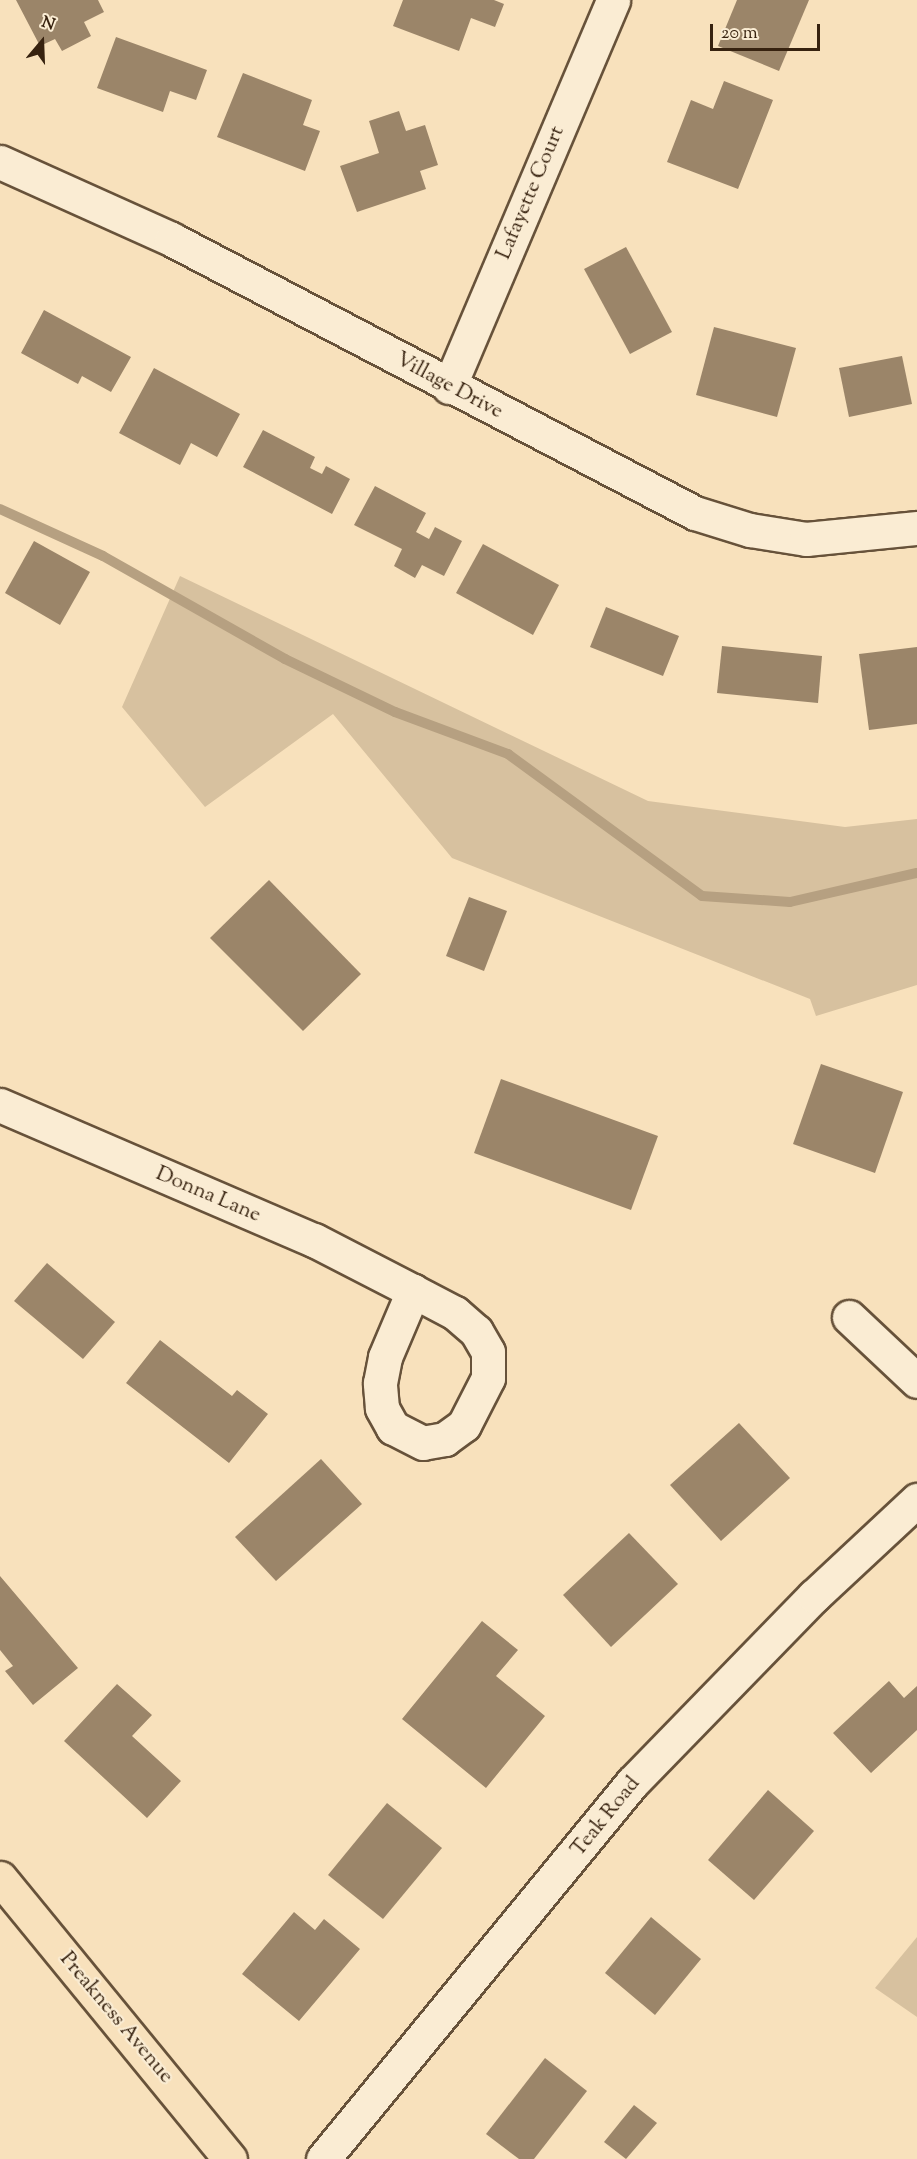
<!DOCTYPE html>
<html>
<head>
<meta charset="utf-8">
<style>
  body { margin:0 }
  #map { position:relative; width:917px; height:2159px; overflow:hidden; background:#f8e1bc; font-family:"Sorts Mill Goudy",serif }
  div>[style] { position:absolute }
  .green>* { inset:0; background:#d7c19f }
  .stream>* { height:10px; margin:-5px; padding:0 5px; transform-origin:5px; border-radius:5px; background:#b6a081 }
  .building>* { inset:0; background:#9b8569 }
  .roads { filter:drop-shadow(2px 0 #67523a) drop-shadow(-2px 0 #67523a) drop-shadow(0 2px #67523a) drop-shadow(0 -2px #67523a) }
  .minor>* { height:33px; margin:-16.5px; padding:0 16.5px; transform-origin:16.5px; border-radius:16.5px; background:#faecd3 }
  .major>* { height:33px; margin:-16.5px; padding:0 16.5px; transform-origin:16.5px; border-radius:16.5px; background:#f8e1bc }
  span { translate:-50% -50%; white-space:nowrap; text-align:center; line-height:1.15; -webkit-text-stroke:4.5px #faecd3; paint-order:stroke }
  .street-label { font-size:21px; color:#37220f }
  .north { position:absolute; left:12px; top:12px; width:60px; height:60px; -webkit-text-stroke:4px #faecd3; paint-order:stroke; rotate:19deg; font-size:16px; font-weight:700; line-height:24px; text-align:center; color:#37220f }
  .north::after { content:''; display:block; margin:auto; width:21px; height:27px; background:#37220f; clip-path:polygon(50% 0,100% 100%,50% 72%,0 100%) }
  .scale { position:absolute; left:710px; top:24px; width:110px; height:27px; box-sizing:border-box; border:3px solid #37220f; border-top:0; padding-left:8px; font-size:18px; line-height:21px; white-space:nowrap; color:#37220f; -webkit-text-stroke:4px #faecd3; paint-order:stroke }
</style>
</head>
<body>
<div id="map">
  <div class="green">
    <div style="clip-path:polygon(180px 576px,648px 801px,845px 827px,917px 819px,917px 985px,816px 1016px,810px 999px,452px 858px,333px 714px,205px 807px,122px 707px)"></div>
    <div style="clip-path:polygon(917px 1937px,917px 2017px,875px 1988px)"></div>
  </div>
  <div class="stream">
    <div style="left:0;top:509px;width:113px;rotate:24.5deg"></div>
    <div style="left:103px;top:556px;width:209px;rotate:29.5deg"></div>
    <div style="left:285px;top:659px;width:122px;rotate:25.7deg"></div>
    <div style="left:395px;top:712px;width:121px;rotate:20.4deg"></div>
    <div style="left:508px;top:754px;width:240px;rotate:36.2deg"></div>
    <div style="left:702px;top:896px;width:88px;rotate:3.9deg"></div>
    <div style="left:790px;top:902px;width:130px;rotate:-12.9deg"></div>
  </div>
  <div class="building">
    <div style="clip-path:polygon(16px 0,98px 0,104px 12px,84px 22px,91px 36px,62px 51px,55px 39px,40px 46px)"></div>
    <div style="clip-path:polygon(403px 0,494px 0,504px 4px,495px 27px,471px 18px,459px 51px,393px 26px)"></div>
    <div style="clip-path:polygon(737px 0,809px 0,779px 71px,718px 46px)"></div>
    <div style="clip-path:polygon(116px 37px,207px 70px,196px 100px,170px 91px,163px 112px,97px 88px)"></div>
    <div style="clip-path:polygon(243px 73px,312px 100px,303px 125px,320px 131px,305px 171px,217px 137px)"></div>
    <div style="clip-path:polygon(724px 81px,773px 100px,738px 189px,667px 162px,691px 100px,713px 109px)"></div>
    <div style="clip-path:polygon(399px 111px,406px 131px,425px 125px,438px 165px,420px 171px,426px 189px,357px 212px,340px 166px,379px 153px,369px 121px)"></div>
    <div style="clip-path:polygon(626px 247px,672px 332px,630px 354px,584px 269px)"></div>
    <div style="clip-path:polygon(44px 310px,131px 357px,111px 392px,82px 376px,78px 384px,21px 353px)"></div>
    <div style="clip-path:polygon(714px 327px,796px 348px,777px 417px,696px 395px)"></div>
    <div style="clip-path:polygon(902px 356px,912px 404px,849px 417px,839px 368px)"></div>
    <div style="clip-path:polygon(154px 368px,240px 414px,217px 457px,191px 443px,180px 465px,119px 433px)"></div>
    <div style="clip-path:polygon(263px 430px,315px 457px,310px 468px,322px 474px,326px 466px,350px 479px,332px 514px,243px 467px)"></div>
    <div style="clip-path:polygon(375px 486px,426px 513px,416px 532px,429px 539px,435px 527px,462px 541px,444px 576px,422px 565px,415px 578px,394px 566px,402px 549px,354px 525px)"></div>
    <div style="clip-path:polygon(34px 541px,90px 572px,60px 625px,5px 593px)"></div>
    <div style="clip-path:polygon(483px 544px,559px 585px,533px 635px,456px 593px)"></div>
    <div style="clip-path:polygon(606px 607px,679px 636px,663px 676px,590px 647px)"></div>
    <div style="clip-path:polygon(722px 646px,822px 656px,818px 703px,717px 693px)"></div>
    <div style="clip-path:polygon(917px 647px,917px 724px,869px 730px,859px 654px)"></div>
    <div style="clip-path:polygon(269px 880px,361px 974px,303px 1031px,210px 938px)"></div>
    <div style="clip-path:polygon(469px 897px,507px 911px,484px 971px,446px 956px)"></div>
    <div style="clip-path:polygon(821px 1064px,903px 1092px,875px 1173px,793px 1144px)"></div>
    <div style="clip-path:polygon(501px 1079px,658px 1136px,631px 1210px,474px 1153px)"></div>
    <div style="clip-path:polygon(47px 1263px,115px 1322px,83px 1359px,14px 1301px)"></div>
    <div style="clip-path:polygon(160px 1340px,232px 1396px,237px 1390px,268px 1414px,229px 1463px,126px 1383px)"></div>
    <div style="clip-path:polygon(739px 1423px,790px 1478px,721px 1541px,670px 1485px)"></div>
    <div style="clip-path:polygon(321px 1459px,362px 1504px,276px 1581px,235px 1537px)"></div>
    <div style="clip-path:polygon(629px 1533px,678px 1584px,611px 1647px,563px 1595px)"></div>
    <div style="clip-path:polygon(0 1576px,78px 1668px,33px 1705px,5px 1671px,13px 1666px,0 1650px)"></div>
    <div style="clip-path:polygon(482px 1621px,518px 1650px,496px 1676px,545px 1716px,486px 1788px,402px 1719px)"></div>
    <div style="clip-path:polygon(889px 1681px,904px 1698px,917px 1686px,917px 1730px,871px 1773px,833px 1733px)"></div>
    <div style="clip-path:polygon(117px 1684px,152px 1715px,132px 1736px,181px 1781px,147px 1818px,64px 1741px)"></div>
    <div style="clip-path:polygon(768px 1790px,814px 1831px,754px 1900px,708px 1860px)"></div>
    <div style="clip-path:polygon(387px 1803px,442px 1848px,383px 1919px,328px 1875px)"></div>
    <div style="clip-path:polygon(294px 1912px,315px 1930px,324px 1919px,360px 1949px,299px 2021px,242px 1974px)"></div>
    <div style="clip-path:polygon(651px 1917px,701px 1959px,655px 2015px,605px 1973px)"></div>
    <div style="clip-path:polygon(545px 2058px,587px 2091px,534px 2159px,519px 2159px,486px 2134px)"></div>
    <div style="clip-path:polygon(634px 2105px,657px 2123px,626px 2159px,604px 2142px)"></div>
  </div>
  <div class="roads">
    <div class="minor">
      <div style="left:0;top:162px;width:188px;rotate:24.2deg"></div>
      <div style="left:171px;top:239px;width:591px;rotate:27.61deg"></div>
      <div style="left:695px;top:513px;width:58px;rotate:17.2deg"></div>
      <div style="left:750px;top:530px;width:57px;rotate:9.1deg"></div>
      <div style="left:806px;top:539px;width:112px;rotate:-5.7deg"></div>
      <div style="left:449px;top:387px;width:420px;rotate:-67deg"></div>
      <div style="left:0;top:1105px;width:342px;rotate:23.3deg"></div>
      <div style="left:314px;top:1240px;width:111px;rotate:27.3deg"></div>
      <div style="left:413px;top:1291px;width:47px;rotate:27.6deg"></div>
      <div style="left:455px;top:1313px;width:28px;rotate:41deg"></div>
      <div style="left:476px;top:1331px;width:24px;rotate:60deg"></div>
      <div style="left:488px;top:1352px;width:26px;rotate:90deg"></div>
      <div style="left:488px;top:1378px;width:53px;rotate:117.1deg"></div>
      <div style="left:464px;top:1425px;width:24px;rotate:144deg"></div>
      <div style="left:445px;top:1439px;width:22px;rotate:170deg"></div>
      <div style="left:423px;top:1443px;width:34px;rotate:-153deg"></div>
      <div style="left:393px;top:1428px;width:23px;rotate:-119deg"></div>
      <div style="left:382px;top:1408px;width:25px;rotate:-95deg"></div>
      <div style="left:380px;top:1383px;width:26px;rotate:-79deg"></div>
      <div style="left:385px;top:1357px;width:72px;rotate:-67deg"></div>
      <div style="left:849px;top:1317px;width:93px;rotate:43.3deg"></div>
      <div style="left:323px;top:2159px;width:487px;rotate:-50.6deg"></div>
      <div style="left:632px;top:1783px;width:261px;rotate:-45.8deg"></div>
      <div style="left:814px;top:1596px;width:141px;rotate:-43deg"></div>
    </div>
    <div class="major">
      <div style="left:0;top:1878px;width:363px;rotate:50.7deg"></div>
    </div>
  </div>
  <div class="street-label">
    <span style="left:531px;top:193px;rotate:-67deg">Lafayette Court</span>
    <span style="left:449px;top:386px;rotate:28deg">Village Drive</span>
    <span style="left:208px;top:1195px;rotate:23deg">Donna Lane</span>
    <span style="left:606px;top:1817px;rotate:-51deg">Teak Road</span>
    <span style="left:116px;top:2018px;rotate:50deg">Preakness Avenue</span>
  </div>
  <div class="north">N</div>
  <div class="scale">20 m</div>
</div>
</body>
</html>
